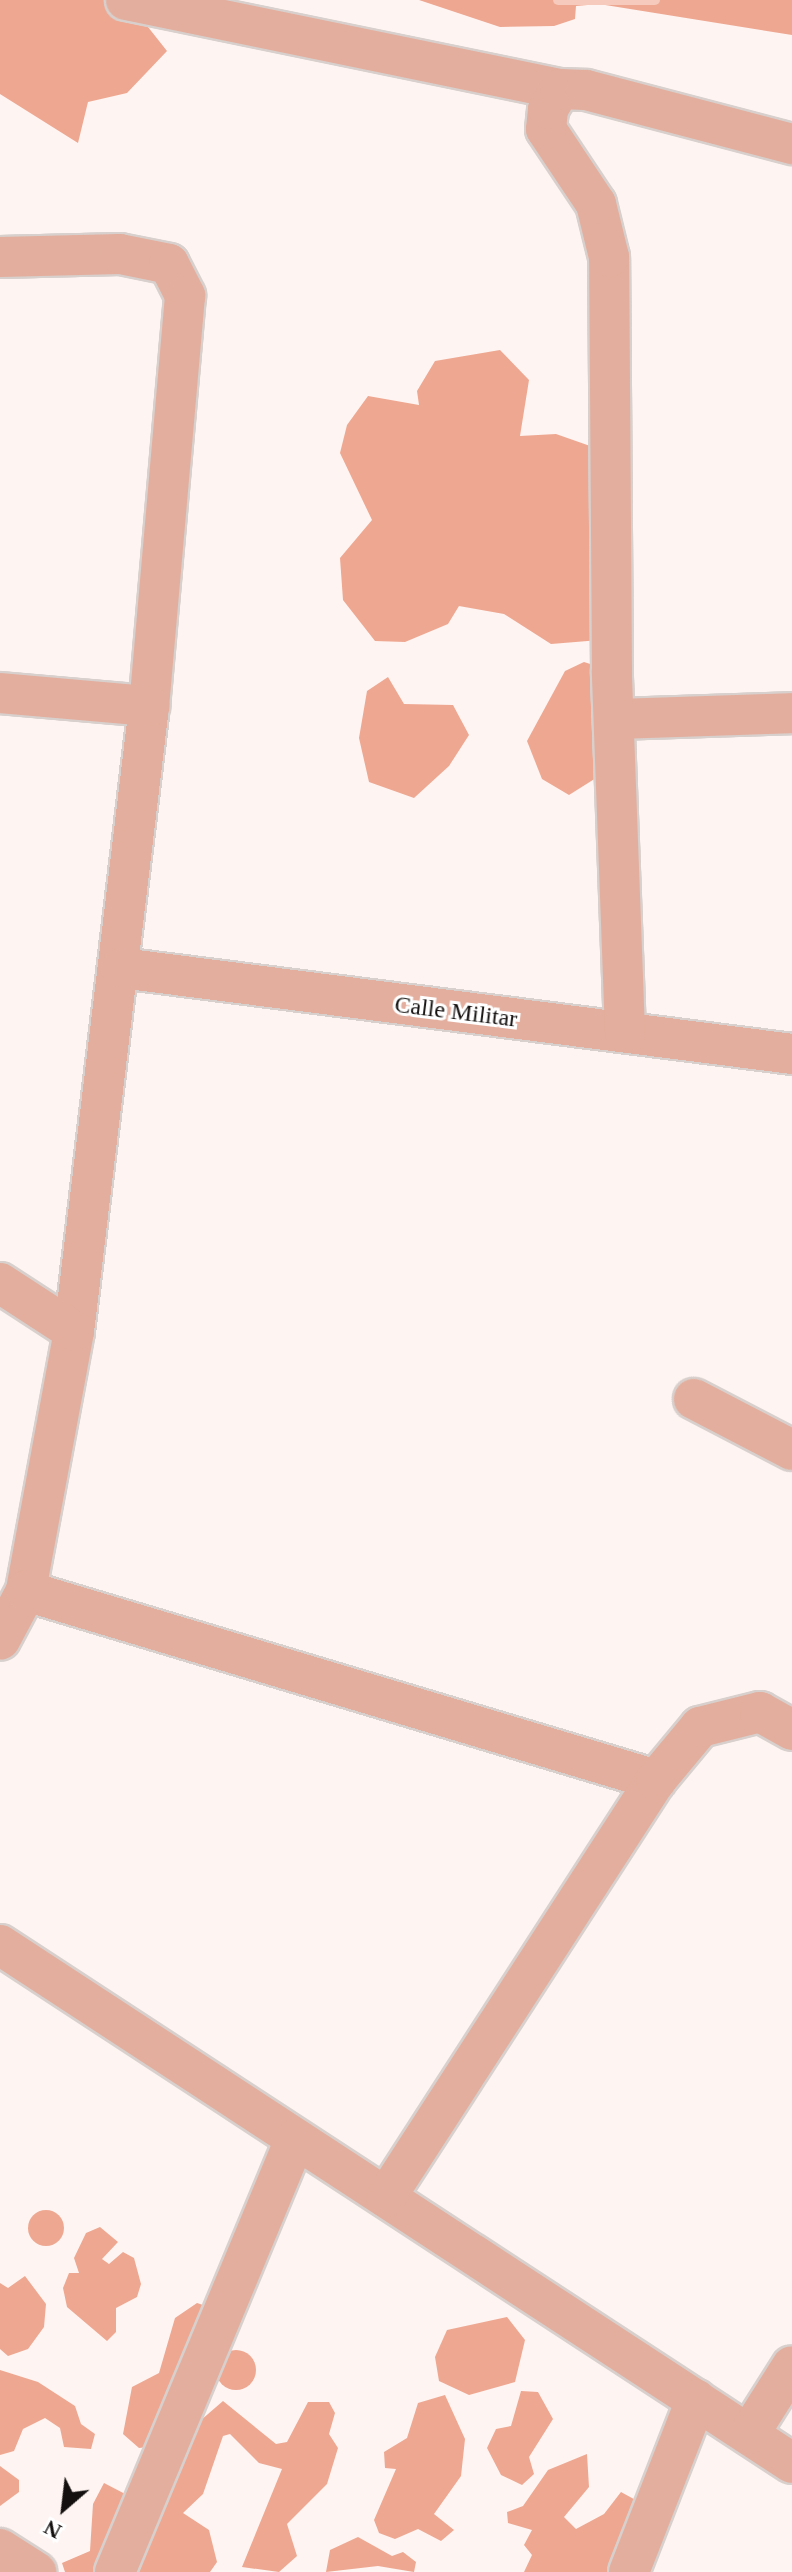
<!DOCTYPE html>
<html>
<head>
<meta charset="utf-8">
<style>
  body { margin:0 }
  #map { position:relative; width:792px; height:2572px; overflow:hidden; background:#fef4f1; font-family:Georgia,serif }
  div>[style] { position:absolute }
  .forest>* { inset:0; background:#eea791 }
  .round { border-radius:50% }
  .stream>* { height:10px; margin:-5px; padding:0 5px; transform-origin:5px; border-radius:5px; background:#f6cabc }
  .roads { filter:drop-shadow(2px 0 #d8d0cd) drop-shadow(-2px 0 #d8d0cd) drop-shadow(0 2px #d8d0cd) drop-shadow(0 -2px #d8d0cd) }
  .minor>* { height:40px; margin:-20px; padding:0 20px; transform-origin:20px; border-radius:20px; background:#e3ae9d }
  span { translate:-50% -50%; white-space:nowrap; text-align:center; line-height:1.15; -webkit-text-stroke:6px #fff; paint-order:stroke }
  .street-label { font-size:24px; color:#13100f }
  .north { position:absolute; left:24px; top:2468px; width:80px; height:80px; -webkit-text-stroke:6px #fff; paint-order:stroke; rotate:208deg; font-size:22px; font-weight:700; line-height:32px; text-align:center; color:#13100f }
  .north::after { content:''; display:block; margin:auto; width:28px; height:36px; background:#13100f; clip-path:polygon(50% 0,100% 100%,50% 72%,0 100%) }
</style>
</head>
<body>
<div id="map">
  <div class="forest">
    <div style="clip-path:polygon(0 0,159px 0,129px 3px,167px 51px,127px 93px,88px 102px,78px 143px,0 94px)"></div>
    <div style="clip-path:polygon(419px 0,792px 0,792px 35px,599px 4px,576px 6px,575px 19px,554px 26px,500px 27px)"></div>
    <div style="clip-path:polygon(500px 350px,529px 380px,520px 436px,556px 434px,593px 447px,600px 640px,551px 644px,504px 614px,459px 606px,448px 624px,405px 642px,375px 641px,343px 600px,340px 558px,372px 520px,340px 453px,347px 425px,368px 396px,419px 405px,417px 391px,435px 361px)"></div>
    <div style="clip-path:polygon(584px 662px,612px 671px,596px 778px,569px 795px,542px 779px,527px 741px,565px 671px)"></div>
    <div style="clip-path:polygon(388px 677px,404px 704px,453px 705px,469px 735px,449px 766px,414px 798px,369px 782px,359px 738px,367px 691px)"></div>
    <div class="round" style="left:28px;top:2210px;width:36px;height:36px"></div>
    <div style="clip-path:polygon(100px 2227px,118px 2242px,102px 2259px,109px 2264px,123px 2252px,134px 2258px,141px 2284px,137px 2297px,116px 2308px,116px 2332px,107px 2341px,67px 2307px,63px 2288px,69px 2273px,79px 2273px,74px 2258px,86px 2233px)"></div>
    <div style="clip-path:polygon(25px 2276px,46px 2304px,44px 2327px,28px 2349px,8px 2356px,0 2349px,0 2283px,8px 2288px)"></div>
    <div style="clip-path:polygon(197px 2303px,215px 2309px,148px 2447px,139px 2448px,123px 2434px,132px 2387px,159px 2373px,175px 2318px)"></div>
    <div style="clip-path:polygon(507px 2317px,525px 2340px,515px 2382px,469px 2395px,439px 2381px,435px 2357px,447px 2330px)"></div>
    <div class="round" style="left:216px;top:2350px;width:40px;height:40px"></div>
    <div style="clip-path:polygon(0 2370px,38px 2382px,75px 2406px,81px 2424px,95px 2434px,91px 2449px,64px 2447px,60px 2428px,45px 2418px,23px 2429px,14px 2451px,0 2455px)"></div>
    <div style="clip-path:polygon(521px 2391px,538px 2392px,553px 2419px,529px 2457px,534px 2474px,522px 2485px,501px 2475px,487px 2448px,496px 2429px,511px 2426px)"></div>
    <div style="clip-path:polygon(445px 2395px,465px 2439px,461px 2476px,434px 2514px,454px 2530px,441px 2541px,418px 2529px,395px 2539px,379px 2533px,374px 2520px,396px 2469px,385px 2468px,384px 2452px,407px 2438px,418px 2403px)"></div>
    <div style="clip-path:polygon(223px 2401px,276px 2444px,287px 2442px,308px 2402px,329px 2402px,335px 2413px,329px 2434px,338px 2448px,327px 2484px,287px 2524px,297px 2556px,279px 2572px,242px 2567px,282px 2469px,259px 2463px,230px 2434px,223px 2436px,203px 2494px,183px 2513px,209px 2530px,217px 2562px,210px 2572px,133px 2572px,193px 2427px)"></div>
    <div style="clip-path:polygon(587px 2454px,589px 2487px,564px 2517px,576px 2529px,604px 2514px,621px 2492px,641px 2503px,624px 2572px,524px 2572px,532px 2555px,524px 2545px,532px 2530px,508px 2523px,507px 2512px,523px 2506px,548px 2470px)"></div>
    <div style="clip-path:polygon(0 2466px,19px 2480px,19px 2492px,0 2506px)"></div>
    <div style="clip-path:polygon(104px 2483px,129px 2496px,110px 2530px,113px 2548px,99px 2572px,65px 2572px,62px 2563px,90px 2551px,93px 2504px)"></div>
    <div style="clip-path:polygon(358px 2537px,392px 2556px,403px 2552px,416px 2562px,414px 2572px,378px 2566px,326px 2572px,330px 2550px)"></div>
  </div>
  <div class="stream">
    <div style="left:558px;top:0;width:97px"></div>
  </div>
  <div class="roads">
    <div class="minor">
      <div style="left:126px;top:0;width:443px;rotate:11.6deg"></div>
      <div style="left:0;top:257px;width:120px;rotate:-1.4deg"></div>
      <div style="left:120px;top:254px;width:50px;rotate:11.5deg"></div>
      <div style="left:169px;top:264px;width:36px;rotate:63deg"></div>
      <div style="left:185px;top:296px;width:412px;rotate:95deg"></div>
      <div style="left:149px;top:706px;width:629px;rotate:96.84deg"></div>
      <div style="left:74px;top:1331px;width:264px;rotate:100.5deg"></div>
      <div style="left:26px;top:1591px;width:55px;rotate:118deg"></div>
      <div style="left:0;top:693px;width:150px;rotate:5deg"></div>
      <div style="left:615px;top:719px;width:177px;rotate:-1.9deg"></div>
      <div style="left:121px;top:968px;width:676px;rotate:7.3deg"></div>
      <div style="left:625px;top:1032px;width:361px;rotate:-92.1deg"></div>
      <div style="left:612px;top:671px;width:414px;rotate:-90.4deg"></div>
      <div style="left:609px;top:257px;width:55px;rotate:-103.8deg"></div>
      <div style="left:596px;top:204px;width:90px;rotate:-123.7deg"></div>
      <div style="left:546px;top:129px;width:20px;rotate:-84deg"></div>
      <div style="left:548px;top:109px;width:23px;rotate:-59deg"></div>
      <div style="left:560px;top:89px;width:26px;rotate:2deg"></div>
      <div style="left:586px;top:90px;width:213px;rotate:14.7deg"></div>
      <div style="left:0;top:1283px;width:88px;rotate:33deg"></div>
      <div style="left:694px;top:1399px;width:110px;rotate:27.5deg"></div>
      <div style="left:26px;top:1591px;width:658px;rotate:16.7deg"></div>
      <div style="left:0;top:1945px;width:946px;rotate:33.19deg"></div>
      <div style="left:386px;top:2197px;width:497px;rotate:-57.1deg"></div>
      <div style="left:656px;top:1780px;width:69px;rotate:-50.3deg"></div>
      <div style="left:700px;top:1727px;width:62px;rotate:-14deg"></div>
      <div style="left:760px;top:1712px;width:37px;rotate:29deg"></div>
      <div style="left:749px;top:2434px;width:80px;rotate:-57.7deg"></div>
      <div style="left:0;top:2549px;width:43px;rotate:32.6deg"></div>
      <div style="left:115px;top:2572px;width:469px;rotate:-67.4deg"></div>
      <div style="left:629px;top:2572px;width:185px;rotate:-68.7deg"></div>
    </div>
  </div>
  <div class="street-label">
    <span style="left:456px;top:1012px;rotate:7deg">Calle Militar</span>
  </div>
  <div class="north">N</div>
</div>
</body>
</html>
